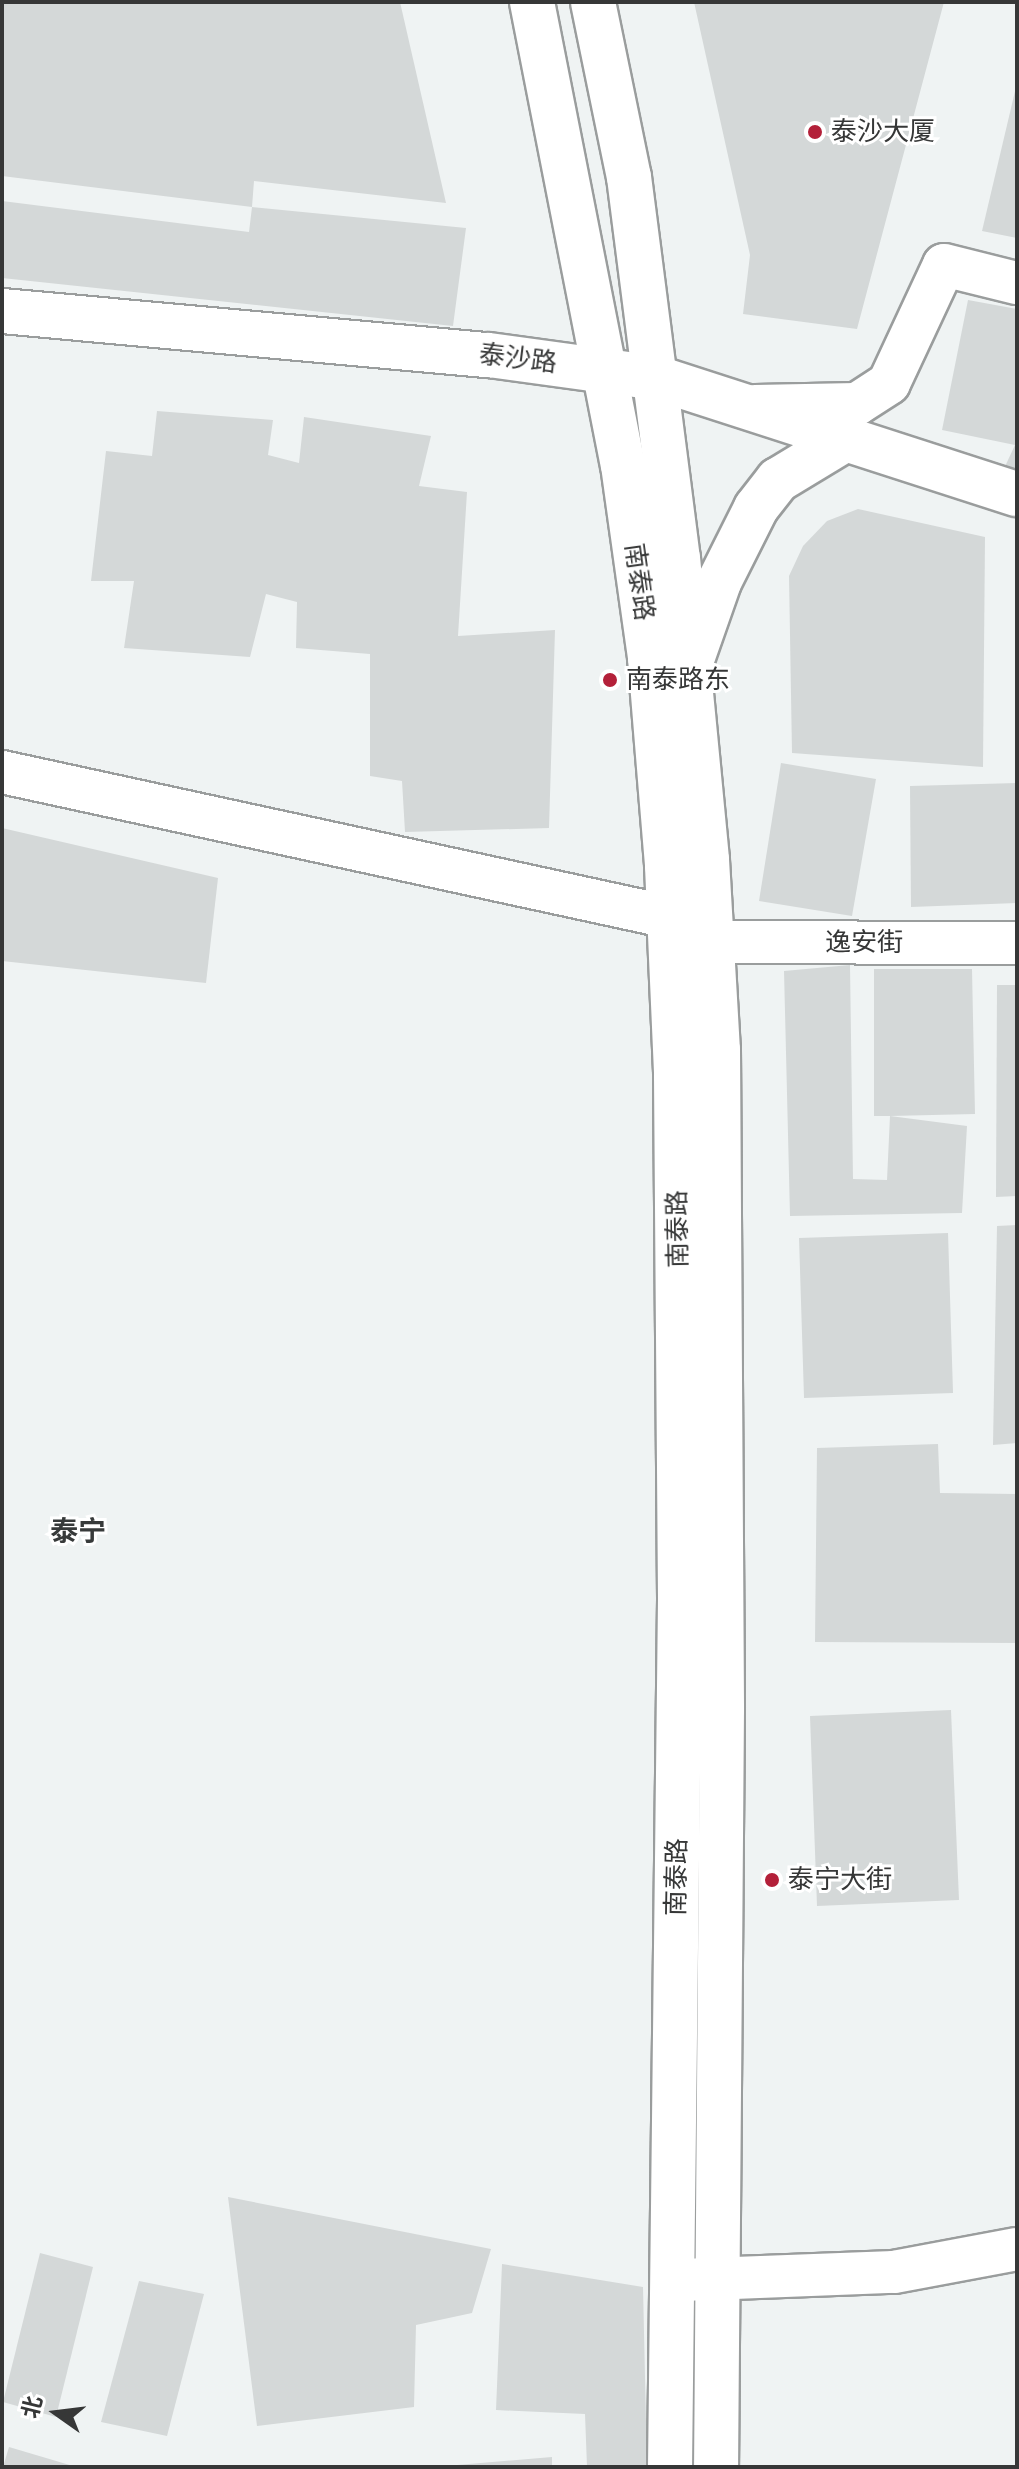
<!DOCTYPE html>
<html>
<head>
<meta charset="utf-8">
<style>
  body { margin:0 }
  #map { position:relative; width:1019px; height:2469px; overflow:hidden; background:#eff3f3; font-family:Cabin,"Noto Sans SC",sans-serif }
  div>[style] { position:absolute }
  .building>* { inset:0; background:#d4d8d8 }
  .roads { filter:drop-shadow(2px 0 #9a9d9d) drop-shadow(-2px 0 #9a9d9d) drop-shadow(0 2px #9a9d9d) drop-shadow(0 -2px #9a9d9d) }
  .minor>* { height:42px; margin:-21px; padding:0 21px; transform-origin:21px; border-radius:21px; background:#fff }
  .tertiary>* { height:44px; margin:-22px; padding:0 22px; transform-origin:22px; border-radius:22px; background:#fff }
  .secondary>* { height:44px; margin:-22px; padding:0 22px; transform-origin:22px; border-radius:22px; background:#fff }
  .dots>* { width:22px; height:22px; translate:-50% -50%; box-sizing:border-box; border:4px solid #fff; border-radius:50% }
  span { translate:-50% -50%; white-space:nowrap; text-align:center; line-height:1.15; -webkit-text-stroke:6px #fff; paint-order:stroke }
  .poi-label { font-size:26px; color:#363737 }
  .left { translate:0 -50%; text-align:left }
  .street-label { font-size:26px; color:#363737 }
  .neighbourhood-label { font-size:28px; color:#373a3a; font-weight:700 }
  .frame { position:absolute; inset:0; border:4px solid #363737; pointer-events:none }
  .north { position:absolute; left:16px; top:2373px; width:80px; height:80px; -webkit-text-stroke:6px #fff; paint-order:stroke; rotate:284deg; font-size:22px; font-weight:700; line-height:32px; text-align:center; color:#363737 }
  .north::after { content:''; display:block; margin:auto; width:28px; height:36px; background:#363737; clip-path:polygon(50% 0,100% 100%,50% 72%,0 100%) }
</style>
</head>
<body>
<div id="map">
  <div class="building">
    <div style="clip-path:polygon(2px 2px,400px 2px,446px 203px,254px 181px,252px 207px,2px 176px)"></div>
    <div style="clip-path:polygon(694px 2px,944px 2px,857px 329px,743px 314px,750px 255px)"></div>
    <div style="clip-path:polygon(1016px 87px,1017px 87px,1017px 238px,982px 231px)"></div>
    <div style="clip-path:polygon(2px 201px,249px 232px,252px 207px,466px 228px,453px 326px,2px 278px)"></div>
    <div style="clip-path:polygon(968px 300px,1017px 309px,1017px 476px,1001px 475px,1015px 445px,942px 430px)"></div>
    <div style="clip-path:polygon(157px 411px,273px 420px,268px 455px,299px 463px,304px 417px,431px 436px,419px 486px,467px 492px,458px 636px,555px 630px,549px 828px,405px 832px,402px 781px,370px 776px,370px 654px,296px 648px,297px 602px,266px 594px,250px 657px,124px 648px,134px 581px,91px 581px,106px 451px,152px 456px)"></div>
    <div style="clip-path:polygon(858px 509px,985px 537px,983px 767px,792px 753px,789px 576px,803px 546px,827px 521px)"></div>
    <div style="clip-path:polygon(781px 763px,876px 779px,852px 916px,759px 901px)"></div>
    <div style="clip-path:polygon(1017px 783px,1017px 903px,911px 907px,910px 786px)"></div>
    <div style="clip-path:polygon(2px 828px,218px 878px,206px 983px,2px 961px)"></div>
    <div style="clip-path:polygon(850px 965px,853px 1179px,887px 1180px,890px 1116px,874px 1116px,874px 969px,972px 969px,975px 1114px,890px 1116px,967px 1126px,962px 1213px,790px 1216px,784px 971px)"></div>
    <div style="clip-path:polygon(997px 985px,1017px 985px,1017px 1196px,996px 1197px)"></div>
    <div style="clip-path:polygon(1017px 1225px,1017px 1443px,993px 1445px,997px 1226px)"></div>
    <div style="clip-path:polygon(948px 1233px,953px 1393px,804px 1398px,799px 1238px)"></div>
    <div style="clip-path:polygon(938px 1444px,940px 1493px,1017px 1494px,1017px 1643px,815px 1642px,817px 1448px)"></div>
    <div style="clip-path:polygon(951px 1710px,959px 1900px,817px 1906px,810px 1716px)"></div>
    <div style="clip-path:polygon(228px 2197px,491px 2249px,472px 2313px,416px 2325px,414px 2407px,257px 2426px)"></div>
    <div style="clip-path:polygon(40px 2253px,93px 2267px,56px 2417px,3px 2402px)"></div>
    <div style="clip-path:polygon(502px 2264px,643px 2287px,647px 2467px,587px 2467px,585px 2414px,496px 2410px)"></div>
    <div style="clip-path:polygon(139px 2281px,204px 2294px,167px 2436px,101px 2422px)"></div>
    <div style="clip-path:polygon(9px 2447px,73px 2466px,72px 2467px,3px 2467px)"></div>
    <div style="clip-path:polygon(552px 2457px,552px 2467px,457px 2467px,457px 2465px)"></div>
  </div>
  <div class="roads">
    <div class="minor">
      <div style="left:755px;top:406px;width:102px;rotate:-1.1deg"></div>
      <div style="left:857px;top:404px;width:38px;rotate:-33deg"></div>
      <div style="left:889px;top:383px;width:130px;rotate:-65deg"></div>
      <div style="left:944px;top:265px;width:75px;rotate:13.9deg"></div>
      <div style="left:2px;top:772px;width:683px;rotate:12.26deg"></div>
      <div style="left:712px;top:942px;width:305px;rotate:0.2deg"></div>
      <div style="left:682px;top:2280px;width:212px;rotate:-2.2deg"></div>
      <div style="left:894px;top:2272px;width:125px;rotate:-10.6deg"></div>
    </div>
    <div class="tertiary">
      <div style="left:2px;top:311px;width:489px;rotate:5.2deg"></div>
      <div style="left:489px;top:355px;width:170px;rotate:7.8deg"></div>
      <div style="left:657px;top:378px;width:378px;rotate:17.9deg"></div>
      <div style="left:690px;top:665px;width:88px;rotate:-70.7deg"></div>
      <div style="left:719px;top:582px;width:83px;rotate:-63.4deg"></div>
      <div style="left:756px;top:508px;width:36px;rotate:-52deg"></div>
      <div style="left:778px;top:480px;width:83px;rotate:-31.2deg"></div>
    </div>
    <div class="secondary">
      <div style="left:532px;top:2px;width:472px;rotate:78.9deg"></div>
      <div style="left:623px;top:465px;width:195px;rotate:82deg"></div>
      <div style="left:650px;top:658px;width:209px;rotate:85.3deg"></div>
      <div style="left:667px;top:866px;width:210px;rotate:87.5deg"></div>
      <div style="left:676px;top:1076px;width:524px;rotate:89.56deg"></div>
      <div style="left:680px;top:1600px;width:867px;rotate:90.66deg"></div>
      <div style="left:593px;top:2px;width:179px;rotate:78.4deg"></div>
      <div style="left:629px;top:177px;width:384px;rotate:82.7deg"></div>
      <div style="left:678px;top:558px;width:303px;rotate:84.5deg"></div>
      <div style="left:707px;top:860px;width:190px;rotate:86.7deg"></div>
      <div style="left:718px;top:1050px;width:659px;rotate:89.65deg"></div>
      <div style="left:722px;top:1709px;width:758px;rotate:90.45deg"></div>
    </div>
  </div>
  <div class="dots">
    <div style="left:815px;top:132px;background:#b32039"></div>
    <div style="left:610px;top:680px;background:#b32039"></div>
    <div style="left:772px;top:1880px;background:#b32039"></div>
  </div>
  <div class="poi-label">
    <span class="left" style="left:831px;top:132px">泰沙大厦</span>
    <span class="left" style="left:626px;top:680px">南泰路东</span>
    <span class="left" style="left:788px;top:1880px">泰宁大街</span>
  </div>
  <div class="street-label">
    <span style="left:518px;top:359px;rotate:7deg">泰沙路</span>
    <span style="left:639px;top:582px;rotate:82deg">南泰路</span>
    <span style="left:864px;top:943px">逸安街</span>
    <span style="left:678px;top:1229px;rotate:-91deg">南泰路</span>
    <span style="left:677px;top:1877px;rotate:-89deg">南泰路</span>
  </div>
  <div class="neighbourhood-label">
    <span style="left:78px;top:1531px">泰宁</span>
  </div>
  <div class="frame"></div>
  <div class="north">北</div>
</div>
</body>
</html>
